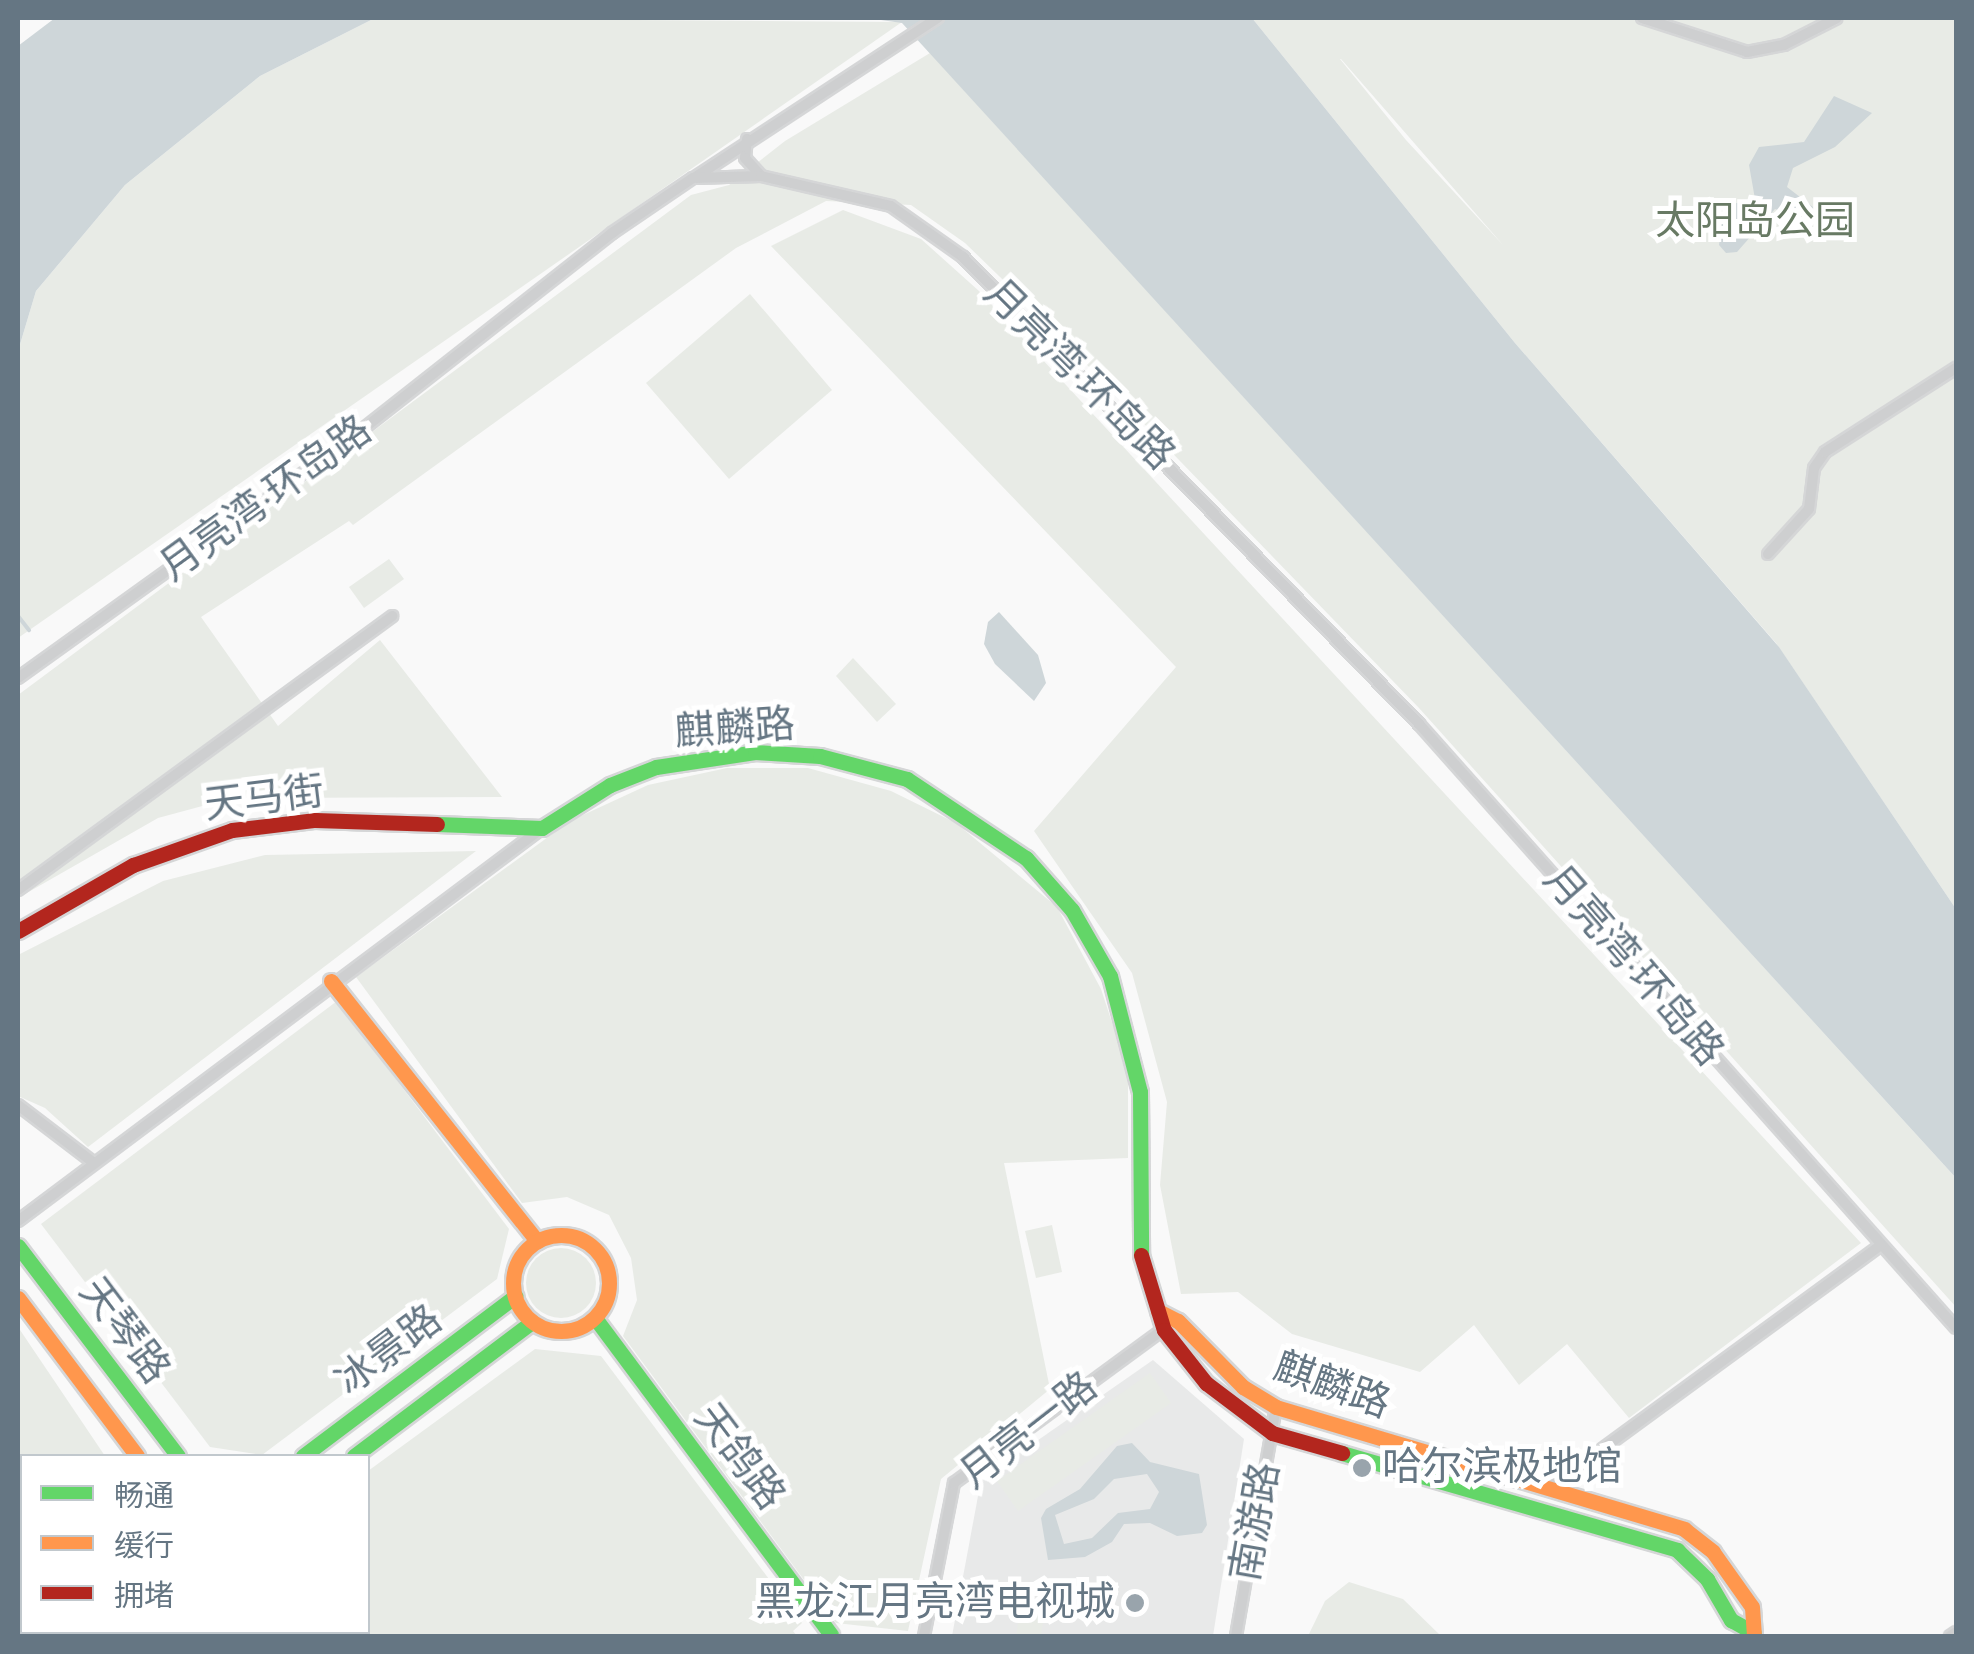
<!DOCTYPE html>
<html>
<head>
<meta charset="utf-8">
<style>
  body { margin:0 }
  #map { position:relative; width:1974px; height:1654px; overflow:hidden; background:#f9f9f9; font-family:"Alegreya Sans","Noto Sans SC",sans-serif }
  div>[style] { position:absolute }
  .built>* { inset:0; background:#e8e9e9 }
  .green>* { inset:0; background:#e8ebe6 }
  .round { border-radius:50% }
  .water>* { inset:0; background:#ced6d9 }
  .stream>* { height:4px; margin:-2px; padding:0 2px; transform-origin:2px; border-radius:2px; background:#ced6d9 }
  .roads { filter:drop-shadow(2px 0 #d5d6d7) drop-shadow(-2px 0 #d5d6d7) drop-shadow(0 2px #d5d6d7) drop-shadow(0 -2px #d5d6d7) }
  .street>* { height:10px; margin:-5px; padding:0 5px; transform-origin:5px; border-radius:5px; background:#cecfd0 }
  .fast>* { height:15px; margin:-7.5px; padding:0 7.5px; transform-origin:7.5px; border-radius:7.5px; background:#63d668 }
  .slow>* { height:15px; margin:-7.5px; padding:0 7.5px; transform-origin:7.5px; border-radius:7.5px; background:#ff974d }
  .slow>.ring { margin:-7.5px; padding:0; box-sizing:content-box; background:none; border:15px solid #ff974d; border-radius:50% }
  .jam>* { height:15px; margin:-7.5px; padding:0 7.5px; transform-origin:7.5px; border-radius:7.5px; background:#b3261e }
  .dots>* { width:28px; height:28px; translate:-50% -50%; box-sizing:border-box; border:5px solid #fff; border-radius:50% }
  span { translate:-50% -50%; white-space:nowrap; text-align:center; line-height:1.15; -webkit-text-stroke:10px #fff; paint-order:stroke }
  .park-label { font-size:40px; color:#687a64 }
  .street-label { font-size:40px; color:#657683 }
  .poi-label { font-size:40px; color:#657683 }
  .left { translate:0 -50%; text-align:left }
  .right { translate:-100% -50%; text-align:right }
  .frame { position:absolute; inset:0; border:20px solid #657683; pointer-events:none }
  .legend { position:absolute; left:20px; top:1454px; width:350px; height:180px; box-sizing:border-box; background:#fff; border:2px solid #c1c8cd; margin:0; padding:12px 18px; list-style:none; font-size:30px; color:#657683 }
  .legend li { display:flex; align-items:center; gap:20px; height:50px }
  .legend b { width:50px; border:2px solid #c1c8cd }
</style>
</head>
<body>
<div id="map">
  <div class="built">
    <div style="clip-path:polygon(1153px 1360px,1244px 1439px,1213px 1636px,952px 1636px,981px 1480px)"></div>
  </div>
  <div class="green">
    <div style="clip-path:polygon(375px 18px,902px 22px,18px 638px,18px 351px,36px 291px,125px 185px,260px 76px)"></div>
    <div style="clip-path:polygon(evenodd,1252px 18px,1956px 18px,1956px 909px,1776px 643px,1515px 343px,1252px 18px,1340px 59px,1341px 59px,1503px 245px,1406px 140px,1340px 59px)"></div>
    <div style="clip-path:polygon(930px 53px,1956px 1178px,1956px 1307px,1419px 708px,1031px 307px,965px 243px,911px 205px,826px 201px,736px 248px,353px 525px,349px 521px,201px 617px,278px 726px,380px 640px,502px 797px,232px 798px,158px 818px,18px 898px,18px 695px,691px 195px,729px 185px,785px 141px)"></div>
    <div style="clip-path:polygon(843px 210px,921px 239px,979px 291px,1861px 1243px,1629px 1418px,1567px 1344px,1519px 1385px,1474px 1325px,1420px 1372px,1292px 1334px,1238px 1292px,1181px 1294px,1160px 1185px,1167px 1102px,1132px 973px,1034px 831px,1176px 667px,771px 246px)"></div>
    <div style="clip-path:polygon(750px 294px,832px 390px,729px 479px,646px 383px)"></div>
    <div style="clip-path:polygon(389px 559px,404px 579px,364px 608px,349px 587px)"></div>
    <div style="clip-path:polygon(853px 658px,896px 704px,877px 722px,836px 676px)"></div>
    <div style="clip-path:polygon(727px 768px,808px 768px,891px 791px,956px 823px,1057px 907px,1101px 989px,1128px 1071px,1128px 1158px,1004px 1163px,1050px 1389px,941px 1479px,908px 1631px,836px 1623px,623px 1336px,637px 1300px,631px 1258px,609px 1215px,567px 1197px,522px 1203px,356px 977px,570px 821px,648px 785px)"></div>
    <div style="clip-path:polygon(476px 851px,88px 1147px,45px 1108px,18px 1096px,18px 955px,163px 881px,265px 855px)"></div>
    <div style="clip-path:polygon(337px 1001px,509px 1229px,497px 1279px,262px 1455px,210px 1447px,41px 1224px)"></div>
    <div style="clip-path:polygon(1052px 1225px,1062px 1272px,1036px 1278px,1025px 1231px)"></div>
    <div class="round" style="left:526px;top:1248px;width:70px;height:70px"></div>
    <div style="clip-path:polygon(18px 1327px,105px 1456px,22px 1456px,26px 1632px,20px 1636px)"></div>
    <div style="clip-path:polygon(535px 1349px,601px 1356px,802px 1623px,793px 1631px,797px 1636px,342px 1636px,339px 1632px,368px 1632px,368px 1471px)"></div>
    <div style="clip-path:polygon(1150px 1373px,1171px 1403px,1018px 1511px,997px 1481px)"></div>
    <div style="clip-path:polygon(1349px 1582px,1403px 1599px,1441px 1636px,1308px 1636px,1325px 1601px)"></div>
    <div style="clip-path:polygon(1022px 1599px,1046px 1602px,1041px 1636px,1016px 1636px)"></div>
  </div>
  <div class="water">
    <div style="clip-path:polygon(55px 18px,375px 18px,260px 76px,125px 185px,36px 291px,18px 351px,18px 46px)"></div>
    <div style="clip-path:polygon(867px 18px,1252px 18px,1515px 343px,1779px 647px,1956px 909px,1956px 1178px,902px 23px)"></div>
    <div style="clip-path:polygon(1834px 96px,1872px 113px,1835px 147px,1793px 168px,1787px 187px,1813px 207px,1809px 219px,1775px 209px,1737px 252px,1726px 253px,1719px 245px,1723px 216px,1732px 204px,1755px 199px,1749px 165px,1759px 147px,1804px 142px)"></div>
    <div style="clip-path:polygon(999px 612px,1038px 655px,1046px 683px,1034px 701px,995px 664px,984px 644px,988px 622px)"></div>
    <div style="clip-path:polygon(evenodd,1132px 1443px,1150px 1462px,1199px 1474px,1207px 1525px,1202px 1533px,1177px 1536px,1150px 1523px,1124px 1524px,1112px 1542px,1085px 1557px,1048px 1560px,1041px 1518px,1046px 1509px,1080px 1489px,1117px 1446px,1132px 1443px,1147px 1474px,1159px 1492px,1150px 1509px,1118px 1513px,1092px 1538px,1064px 1544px,1055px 1515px,1094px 1499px,1114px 1479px,1147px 1474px)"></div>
  </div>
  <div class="stream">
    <div style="left:18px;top:616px;width:18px;rotate:52deg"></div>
  </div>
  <div class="roads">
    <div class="street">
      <div style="left:1642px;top:18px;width:110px;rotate:17.9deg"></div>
      <div style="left:1747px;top:52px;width:38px;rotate:-11deg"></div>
      <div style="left:1784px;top:45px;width:59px;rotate:-27deg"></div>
      <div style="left:747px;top:139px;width:19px;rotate:96deg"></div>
      <div style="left:745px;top:158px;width:24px;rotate:48deg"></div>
      <div style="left:694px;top:178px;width:292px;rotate:-33.3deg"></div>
      <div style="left:1768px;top:554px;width:61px;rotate:-47.7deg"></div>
      <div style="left:1809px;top:509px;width:41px;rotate:-83deg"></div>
      <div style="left:1814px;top:468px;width:19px;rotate:-55deg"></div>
      <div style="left:1825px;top:452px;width:156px;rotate:-32.7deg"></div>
      <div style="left:18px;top:678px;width:401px;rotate:-35.7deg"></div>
      <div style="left:344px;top:444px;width:341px;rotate:-38.2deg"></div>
      <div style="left:612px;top:233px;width:98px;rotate:-34.2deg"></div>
      <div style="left:693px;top:178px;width:68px;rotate:-1.7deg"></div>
      <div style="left:761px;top:176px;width:133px;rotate:13deg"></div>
      <div style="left:891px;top:206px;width:88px;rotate:35.3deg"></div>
      <div style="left:963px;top:257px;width:653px;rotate:45.68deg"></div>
      <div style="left:1419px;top:724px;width:808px;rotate:48.36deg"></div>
      <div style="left:18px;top:890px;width:464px;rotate:-36.2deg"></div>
      <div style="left:18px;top:1105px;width:96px;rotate:37.3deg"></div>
      <div style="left:18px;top:1221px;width:654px;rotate:-36.85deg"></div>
      <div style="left:1549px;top:1488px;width:411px;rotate:-36.2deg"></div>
      <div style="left:924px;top:1636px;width:156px;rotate:-78.9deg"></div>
      <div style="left:954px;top:1483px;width:262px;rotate:-36.3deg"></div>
      <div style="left:1236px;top:1636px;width:232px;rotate:-80.1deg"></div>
      <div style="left:1950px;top:1636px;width:7px;rotate:-34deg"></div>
    </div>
    <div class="fast">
      <div style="left:437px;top:824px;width:105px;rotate:2.2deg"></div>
      <div style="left:542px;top:828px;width:80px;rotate:-32.3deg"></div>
      <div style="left:610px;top:785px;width:49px;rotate:-21.4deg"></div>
      <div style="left:656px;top:767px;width:100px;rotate:-8.6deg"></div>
      <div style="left:755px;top:752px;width:65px;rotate:3.5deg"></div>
      <div style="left:820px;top:756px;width:90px;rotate:14.8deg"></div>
      <div style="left:907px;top:779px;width:143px;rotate:33.6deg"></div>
      <div style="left:1026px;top:858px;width:69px;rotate:48.5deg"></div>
      <div style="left:1072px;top:910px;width:76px;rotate:60.1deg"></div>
      <div style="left:1110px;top:976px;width:120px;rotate:75.5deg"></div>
      <div style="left:1140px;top:1092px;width:163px;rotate:89.6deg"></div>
      <div style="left:18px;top:1246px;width:264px;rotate:52.7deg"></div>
      <div style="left:595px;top:1318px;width:395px;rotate:53.3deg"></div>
      <div style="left:1342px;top:1453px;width:349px;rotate:16.1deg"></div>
      <div style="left:1677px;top:1550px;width:42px;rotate:44deg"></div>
      <div style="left:1707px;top:1579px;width:48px;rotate:59.7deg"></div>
      <div style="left:1731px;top:1620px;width:26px;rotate:29deg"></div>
      <div style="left:303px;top:1456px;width:266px;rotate:-37deg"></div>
      <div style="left:354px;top:1456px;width:223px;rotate:-37deg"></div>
      <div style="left:269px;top:1632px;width:6px;rotate:45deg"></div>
    </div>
    <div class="slow">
      <div style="left:331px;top:981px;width:332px;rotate:51.6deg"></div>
      <div class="ring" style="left:513px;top:1235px;width:81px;height:81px"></div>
      <div style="left:18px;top:1298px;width:198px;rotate:53deg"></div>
      <div style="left:1158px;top:1311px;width:22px;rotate:27deg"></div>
      <div style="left:1178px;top:1321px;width:93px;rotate:45.4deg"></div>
      <div style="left:1243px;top:1387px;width:39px;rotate:31deg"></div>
      <div style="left:1276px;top:1407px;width:426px;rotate:16.6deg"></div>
      <div style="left:1684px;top:1529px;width:37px;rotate:38deg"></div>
      <div style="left:1713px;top:1552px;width:67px;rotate:54.7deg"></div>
      <div style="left:1752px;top:1607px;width:26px;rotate:86deg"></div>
      <div style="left:307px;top:1632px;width:5px;rotate:53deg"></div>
      <div style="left:57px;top:1636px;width:8px;rotate:-30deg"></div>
      <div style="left:108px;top:1636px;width:8px;rotate:-30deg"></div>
    </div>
    <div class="jam">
      <div style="left:18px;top:931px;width:133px;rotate:-29.9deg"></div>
      <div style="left:133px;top:865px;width:105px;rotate:-19.5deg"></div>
      <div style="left:232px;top:830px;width:84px;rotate:-6.9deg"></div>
      <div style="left:315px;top:820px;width:122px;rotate:1.9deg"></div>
      <div style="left:1141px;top:1255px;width:78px;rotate:73deg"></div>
      <div style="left:1164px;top:1330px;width:68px;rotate:51.6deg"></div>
      <div style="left:1206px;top:1383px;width:83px;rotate:37.1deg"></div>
      <div style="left:1272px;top:1433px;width:73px;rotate:15.9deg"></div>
    </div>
  </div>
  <div class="dots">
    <div style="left:1362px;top:1468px;background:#99a4ac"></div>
    <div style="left:1135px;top:1603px;background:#99a4ac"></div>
  </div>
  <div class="park-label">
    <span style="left:1755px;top:222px">太阳岛公园</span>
  </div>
  <div class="street-label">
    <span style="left:1079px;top:375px;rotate:45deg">月亮湾·环岛路</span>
    <span style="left:266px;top:499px;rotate:-36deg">月亮湾·环岛路</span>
    <span style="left:735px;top:729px;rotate:-4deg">麒麟路</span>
    <span style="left:264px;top:799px;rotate:-7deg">天马街</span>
    <span style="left:1633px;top:966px;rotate:49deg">月亮湾·环岛路</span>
    <span style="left:124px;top:1331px;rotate:53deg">天琴路</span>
    <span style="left:389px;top:1351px;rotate:-37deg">冰景路</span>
    <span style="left:1332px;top:1386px;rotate:20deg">麒麟路</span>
    <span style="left:1029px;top:1431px;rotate:-38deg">月亮一路</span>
    <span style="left:739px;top:1457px;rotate:53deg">天鸽路</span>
    <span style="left:1256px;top:1522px;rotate:-80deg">南游路</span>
  </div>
  <div class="poi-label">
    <span class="left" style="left:1382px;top:1468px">哈尔滨极地馆</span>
    <span class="right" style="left:1115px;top:1603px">黑龙江月亮湾电视城</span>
  </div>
  <div class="frame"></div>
  <ul class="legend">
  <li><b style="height:12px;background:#63d668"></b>畅通</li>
  <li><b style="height:12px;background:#ff974d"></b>缓行</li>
  <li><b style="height:12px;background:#b3261e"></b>拥堵</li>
  </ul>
</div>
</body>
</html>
